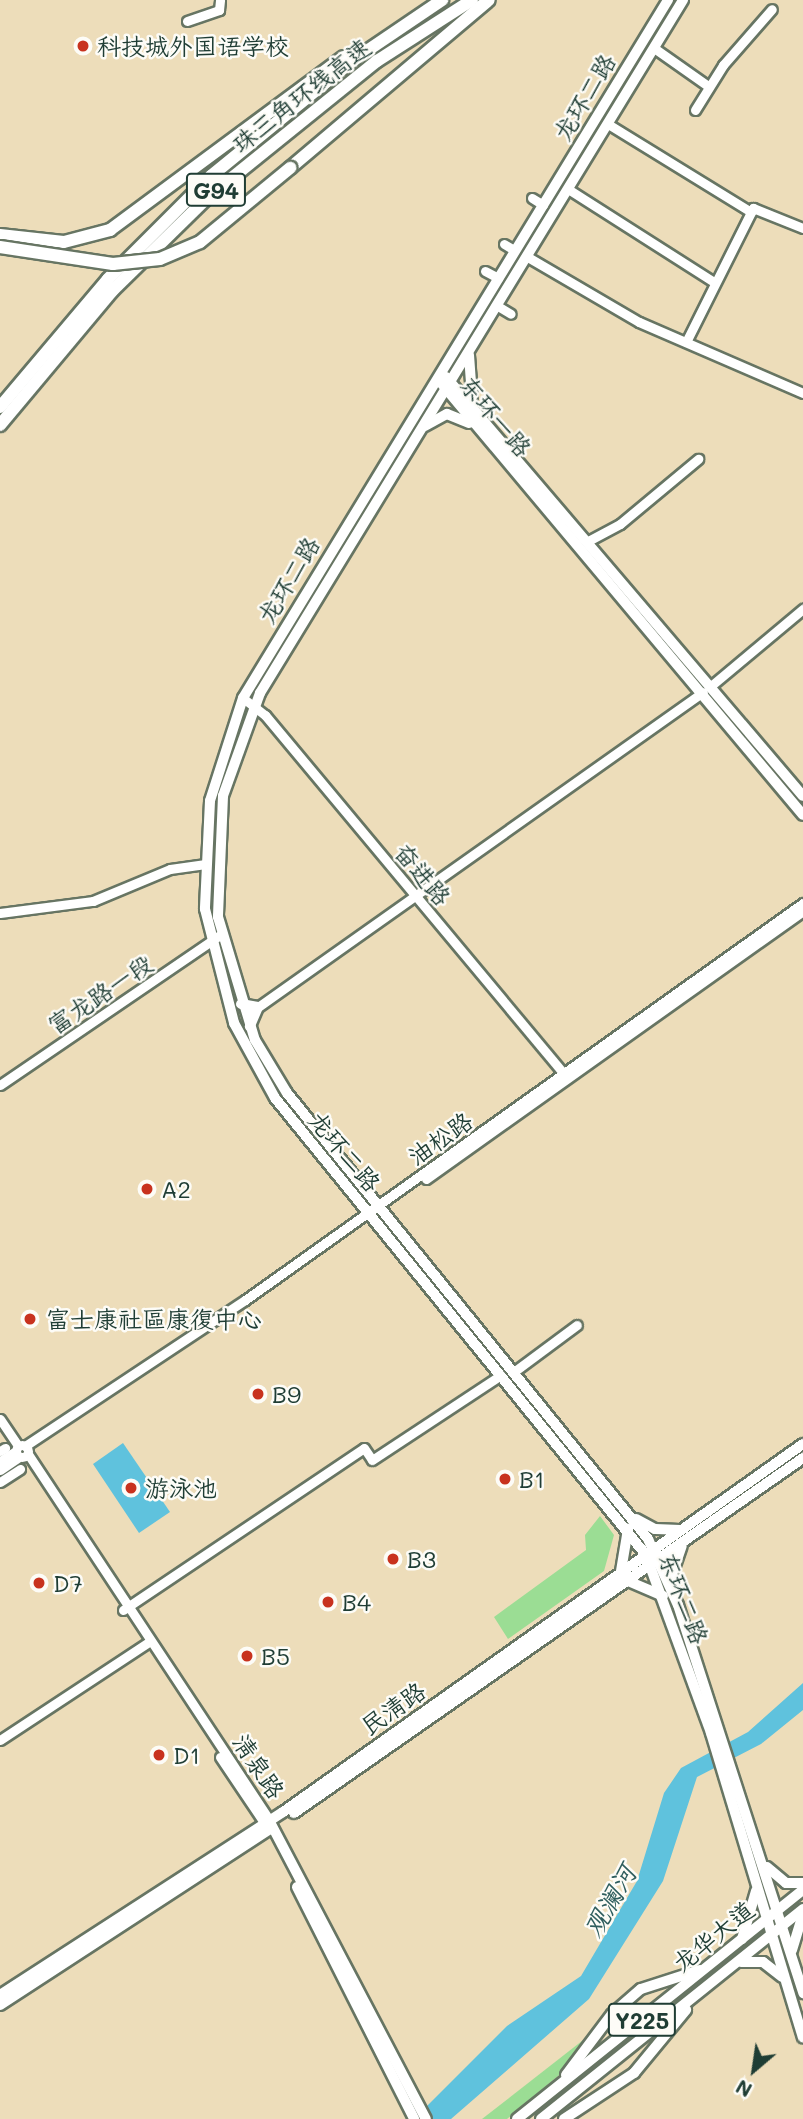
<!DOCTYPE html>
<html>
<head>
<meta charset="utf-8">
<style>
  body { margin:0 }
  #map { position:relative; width:803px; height:2119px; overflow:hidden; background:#edddba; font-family:Mali,"LXGW WenKai TC",sans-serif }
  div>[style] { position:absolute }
  .green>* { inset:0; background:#9bdd94 }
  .water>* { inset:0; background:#5fc2dd }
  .roads { filter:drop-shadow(2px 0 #677563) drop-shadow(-2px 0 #677563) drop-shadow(0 2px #677563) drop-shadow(0 -2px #677563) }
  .minor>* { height:9px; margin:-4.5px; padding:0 4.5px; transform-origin:4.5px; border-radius:4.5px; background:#fff }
  .minor>.ring { margin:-4.5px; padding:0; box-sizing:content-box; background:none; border:9px solid #fff; border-radius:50% }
  .major>* { height:10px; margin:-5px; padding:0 5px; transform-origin:5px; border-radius:5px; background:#fff }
  .highway>* { height:12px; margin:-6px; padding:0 6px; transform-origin:6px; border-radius:6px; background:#fff }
  .bridges { filter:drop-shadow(2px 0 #677563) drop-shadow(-2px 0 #677563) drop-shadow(0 2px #677563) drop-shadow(0 -2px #677563) }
  .highway-bridge>* { height:12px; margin:-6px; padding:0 6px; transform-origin:6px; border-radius:6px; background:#fff }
  .dots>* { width:19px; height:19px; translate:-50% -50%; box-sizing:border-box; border:4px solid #fdfcf7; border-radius:50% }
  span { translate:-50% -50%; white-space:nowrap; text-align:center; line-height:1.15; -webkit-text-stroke:5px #fdfcf7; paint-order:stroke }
  .shield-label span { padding:2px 5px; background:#fdfcf7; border:2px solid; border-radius:5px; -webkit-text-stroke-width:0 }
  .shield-label { font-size:23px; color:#1f3d34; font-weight:700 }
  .poi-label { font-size:24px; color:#1f3d34 }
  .left { translate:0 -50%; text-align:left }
  .street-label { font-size:24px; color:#1f3d34 }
  .water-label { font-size:26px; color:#2f5e5e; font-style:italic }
  .north { position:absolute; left:719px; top:2035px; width:70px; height:70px; -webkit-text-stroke:5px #fdfcf7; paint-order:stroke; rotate:209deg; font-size:19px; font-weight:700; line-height:28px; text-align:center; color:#1f3d34 }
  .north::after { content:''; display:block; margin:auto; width:24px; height:32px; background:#1f3d34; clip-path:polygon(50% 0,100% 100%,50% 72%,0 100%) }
</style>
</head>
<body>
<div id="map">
  <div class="green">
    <div style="clip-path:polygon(674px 0,676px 0,456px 361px,454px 358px)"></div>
    <div style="clip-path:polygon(600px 1516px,614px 1535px,604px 1571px,508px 1639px,494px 1617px,586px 1550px,585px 1535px)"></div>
    <div style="clip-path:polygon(596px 2030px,564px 2071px,507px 2119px,482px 2119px)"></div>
  </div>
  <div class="water">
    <div style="clip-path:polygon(123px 1443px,170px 1512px,139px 1533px,93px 1464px)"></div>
    <div style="clip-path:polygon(803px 1683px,803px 1710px,761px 1744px,697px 1777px,663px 1881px,589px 1999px,451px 2119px,414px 2119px,507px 2026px,581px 1976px,637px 1881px,664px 1793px,681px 1768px,748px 1732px)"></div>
  </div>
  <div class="roads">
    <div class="minor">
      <div style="left:187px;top:21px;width:34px;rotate:-19deg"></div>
      <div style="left:219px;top:10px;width:10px;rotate:-84deg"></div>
      <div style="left:654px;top:48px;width:66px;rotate:35.1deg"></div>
      <div style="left:695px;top:110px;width:53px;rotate:-58.1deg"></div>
      <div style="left:723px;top:65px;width:74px;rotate:-48.8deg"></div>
      <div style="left:608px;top:124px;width:168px;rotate:31.6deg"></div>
      <div style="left:568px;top:189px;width:173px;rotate:32.5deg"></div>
      <div style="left:532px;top:198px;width:13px;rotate:32deg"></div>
      <div style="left:504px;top:244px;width:12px;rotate:31deg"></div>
      <div style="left:526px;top:256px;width:131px;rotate:30.3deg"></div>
      <div style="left:639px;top:322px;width:179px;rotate:23.4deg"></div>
      <div style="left:485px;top:271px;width:15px;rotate:28deg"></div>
      <div style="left:496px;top:305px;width:17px;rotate:31deg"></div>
      <div style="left:686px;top:342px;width:150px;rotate:-63.4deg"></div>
      <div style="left:753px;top:208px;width:54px;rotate:21.8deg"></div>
      <div style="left:590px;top:540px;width:34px;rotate:-28deg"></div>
      <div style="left:620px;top:524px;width:102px;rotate:-39.8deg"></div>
      <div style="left:712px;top:685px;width:119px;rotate:-39.9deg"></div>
      <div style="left:243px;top:698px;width:28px;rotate:38deg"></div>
      <div style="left:265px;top:715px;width:470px;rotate:50.2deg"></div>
      <div style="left:0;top:913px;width:94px;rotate:-7.4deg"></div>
      <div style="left:93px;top:901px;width:83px;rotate:-22.6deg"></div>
      <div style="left:170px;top:869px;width:34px;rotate:-8deg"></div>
      <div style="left:258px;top:1007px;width:545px;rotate:-35.29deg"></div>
      <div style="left:0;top:1085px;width:268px;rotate:-34.3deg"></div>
      <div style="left:426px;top:1179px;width:463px;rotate:-35.4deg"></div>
      <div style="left:515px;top:1371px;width:77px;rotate:-36.6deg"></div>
      <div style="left:0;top:1419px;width:32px;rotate:56deg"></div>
      <div class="ring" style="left:16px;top:1445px;width:3px;height:3px"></div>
      <div style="left:25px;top:1446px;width:264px;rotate:-33.6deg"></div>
      <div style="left:245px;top:1300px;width:685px;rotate:-35.43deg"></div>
      <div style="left:0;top:1451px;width:6px;rotate:-31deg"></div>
      <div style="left:28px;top:1454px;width:440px;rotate:56.6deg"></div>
      <div style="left:0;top:1461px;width:19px;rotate:-32deg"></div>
      <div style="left:0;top:1470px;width:23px;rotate:-34deg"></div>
      <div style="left:0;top:1482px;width:24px;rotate:-33deg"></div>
      <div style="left:123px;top:1610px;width:290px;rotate:-33.9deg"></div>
      <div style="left:364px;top:1448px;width:14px;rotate:56deg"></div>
      <div style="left:372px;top:1460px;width:154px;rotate:-33.4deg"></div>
      <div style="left:0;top:1740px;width:180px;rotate:-33.4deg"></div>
      <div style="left:220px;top:1757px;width:81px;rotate:56.1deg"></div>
    </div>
    <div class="major">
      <div style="left:668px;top:0;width:817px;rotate:121.34deg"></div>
      <div style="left:243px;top:698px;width:108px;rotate:107.8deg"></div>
      <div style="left:210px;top:801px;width:108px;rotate:92.7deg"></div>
      <div style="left:205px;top:909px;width:118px;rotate:75.7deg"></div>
      <div style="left:234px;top:1023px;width:85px;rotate:61.3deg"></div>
      <div style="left:275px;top:1098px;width:589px;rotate:50.93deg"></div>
      <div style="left:646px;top:1555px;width:189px;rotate:69.9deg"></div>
      <div style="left:711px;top:1733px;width:318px;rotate:73.2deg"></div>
      <div style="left:683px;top:0;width:812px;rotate:121.4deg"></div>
      <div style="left:260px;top:693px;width:109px;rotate:109.8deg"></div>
      <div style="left:223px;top:796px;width:121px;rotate:92.4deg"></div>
      <div style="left:218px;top:917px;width:128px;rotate:73.3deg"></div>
      <div style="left:255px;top:1040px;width:62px;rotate:58.9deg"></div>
      <div style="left:287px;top:1093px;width:574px;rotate:51.01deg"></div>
      <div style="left:648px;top:1539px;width:72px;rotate:65.6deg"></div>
      <div style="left:678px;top:1605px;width:408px;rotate:72.1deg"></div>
      <div style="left:469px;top:355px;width:42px;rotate:85.9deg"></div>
      <div style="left:446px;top:377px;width:550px;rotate:49.57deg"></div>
      <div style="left:442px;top:384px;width:562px;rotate:50.05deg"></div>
      <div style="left:425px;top:426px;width:25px;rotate:-29deg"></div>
      <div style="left:447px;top:414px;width:24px;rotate:22deg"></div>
      <div style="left:241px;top:1004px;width:17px;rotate:10deg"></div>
      <div style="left:258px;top:1007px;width:21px;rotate:113deg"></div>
      <div style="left:636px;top:1519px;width:21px;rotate:28deg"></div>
      <div style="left:655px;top:1529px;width:25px;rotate:2deg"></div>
      <div style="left:621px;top:1571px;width:43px;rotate:-80.5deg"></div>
      <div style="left:628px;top:1581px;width:38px;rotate:23deg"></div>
      <div style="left:669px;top:1583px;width:39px;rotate:-71deg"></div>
      <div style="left:294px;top:1813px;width:621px;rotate:-34.89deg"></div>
      <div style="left:271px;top:1824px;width:333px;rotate:62.3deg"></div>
      <div style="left:767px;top:1867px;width:25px;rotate:40deg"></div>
      <div style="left:786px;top:1883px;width:17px"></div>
      <div style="left:297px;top:1887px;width:260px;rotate:63.2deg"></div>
      <div style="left:742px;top:1939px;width:50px;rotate:-73.7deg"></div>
      <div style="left:792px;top:1950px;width:39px;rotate:-73deg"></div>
      <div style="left:741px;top:1962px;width:22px"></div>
      <div style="left:763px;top:1962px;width:24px;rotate:38deg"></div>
      <div style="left:0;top:1995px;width:337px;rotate:-32.9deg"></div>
      <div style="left:283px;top:1812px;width:637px;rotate:-35.29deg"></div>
      <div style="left:0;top:2005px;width:325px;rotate:-33.1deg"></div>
      <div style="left:566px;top:2075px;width:76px;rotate:-53deg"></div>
      <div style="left:612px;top:2014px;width:38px;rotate:-41deg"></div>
      <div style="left:641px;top:1989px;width:62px;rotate:-17.9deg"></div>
      <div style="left:517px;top:2119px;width:366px;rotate:-38.7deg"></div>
      <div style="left:541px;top:2119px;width:336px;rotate:-38.7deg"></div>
      <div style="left:564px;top:2119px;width:84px;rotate:-33.3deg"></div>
      <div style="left:634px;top:2073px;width:82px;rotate:-50.5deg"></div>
    </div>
    <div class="highway">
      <div style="left:290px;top:168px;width:260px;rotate:-40.2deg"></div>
      <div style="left:0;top:235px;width:64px;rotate:6.2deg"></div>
      <div style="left:64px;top:242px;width:48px;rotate:-14.6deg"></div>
      <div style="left:110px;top:230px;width:291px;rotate:-36.5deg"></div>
      <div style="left:0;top:407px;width:167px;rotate:-49.8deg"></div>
      <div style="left:108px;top:279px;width:146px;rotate:-45deg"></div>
      <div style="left:211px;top:176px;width:182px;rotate:-39.2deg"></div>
      <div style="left:352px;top:61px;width:109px;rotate:-34.1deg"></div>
      <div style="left:0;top:425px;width:175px;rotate:-50.1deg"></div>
      <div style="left:112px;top:291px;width:133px;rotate:-44.4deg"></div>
      <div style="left:207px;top:198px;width:218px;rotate:-38.9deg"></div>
      <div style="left:377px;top:61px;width:113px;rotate:-32.7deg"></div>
    </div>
  </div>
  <div class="bridges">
    <div class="highway-bridge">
      <div style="left:0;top:247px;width:114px;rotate:8.6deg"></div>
      <div style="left:113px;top:264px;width:47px;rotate:-6.1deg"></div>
      <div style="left:160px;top:259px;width:43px;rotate:-23deg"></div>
      <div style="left:200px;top:242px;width:117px;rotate:-39.4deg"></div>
    </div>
  </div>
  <div class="dots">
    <div style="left:83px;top:46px;background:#c8321e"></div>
    <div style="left:147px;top:1189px;background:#c8321e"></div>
    <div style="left:30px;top:1319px;background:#c8321e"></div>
    <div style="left:258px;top:1394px;background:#c8321e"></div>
    <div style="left:505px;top:1479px;background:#c8321e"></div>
    <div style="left:131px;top:1488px;background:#c8321e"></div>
    <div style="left:393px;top:1559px;background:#c8321e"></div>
    <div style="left:39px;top:1583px;background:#c8321e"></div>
    <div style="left:328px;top:1602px;background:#c8321e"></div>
    <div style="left:247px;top:1656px;background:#c8321e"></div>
    <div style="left:159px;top:1755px;background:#c8321e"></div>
  </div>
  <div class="shield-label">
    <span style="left:216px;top:190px">G94</span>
    <span style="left:642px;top:2020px">Y225</span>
  </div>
  <div class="poi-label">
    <span class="left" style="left:97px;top:46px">科技城外国语学校</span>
    <span class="left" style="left:161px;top:1189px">A2</span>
    <span class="left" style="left:46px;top:1319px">富士康社區康復中心</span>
    <span class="left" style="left:272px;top:1394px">B9</span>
    <span class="left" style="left:519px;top:1479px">B1</span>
    <span class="left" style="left:145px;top:1488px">游泳池</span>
    <span class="left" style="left:407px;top:1559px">B3</span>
    <span class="left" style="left:53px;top:1583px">D7</span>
    <span class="left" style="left:342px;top:1602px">B4</span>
    <span class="left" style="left:261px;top:1656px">B5</span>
    <span class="left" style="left:173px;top:1755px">D1</span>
  </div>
  <div class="street-label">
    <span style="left:301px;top:95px;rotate:-38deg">珠三角环线高速</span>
    <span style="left:584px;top:97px;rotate:-59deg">龙环二路</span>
    <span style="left:496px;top:416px;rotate:50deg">东环一路</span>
    <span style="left:288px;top:580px;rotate:-59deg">龙环二路</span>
    <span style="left:423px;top:874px;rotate:50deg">奋进路</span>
    <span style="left:100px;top:994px;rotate:-34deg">富龙路一段</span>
    <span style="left:440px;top:1138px;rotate:-35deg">油松路</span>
    <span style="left:345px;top:1151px;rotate:50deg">龙环二路</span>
    <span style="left:684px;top:1598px;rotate:69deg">东环二路</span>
    <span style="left:393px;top:1708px;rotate:-35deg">民清路</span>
    <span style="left:259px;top:1766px;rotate:56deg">清泉路</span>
    <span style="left:713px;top:1936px;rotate:-39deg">龙华大道</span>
  </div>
  <div class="water-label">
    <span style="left:610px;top:1901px;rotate:-60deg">观澜河</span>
  </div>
  <div class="north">N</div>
</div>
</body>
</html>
